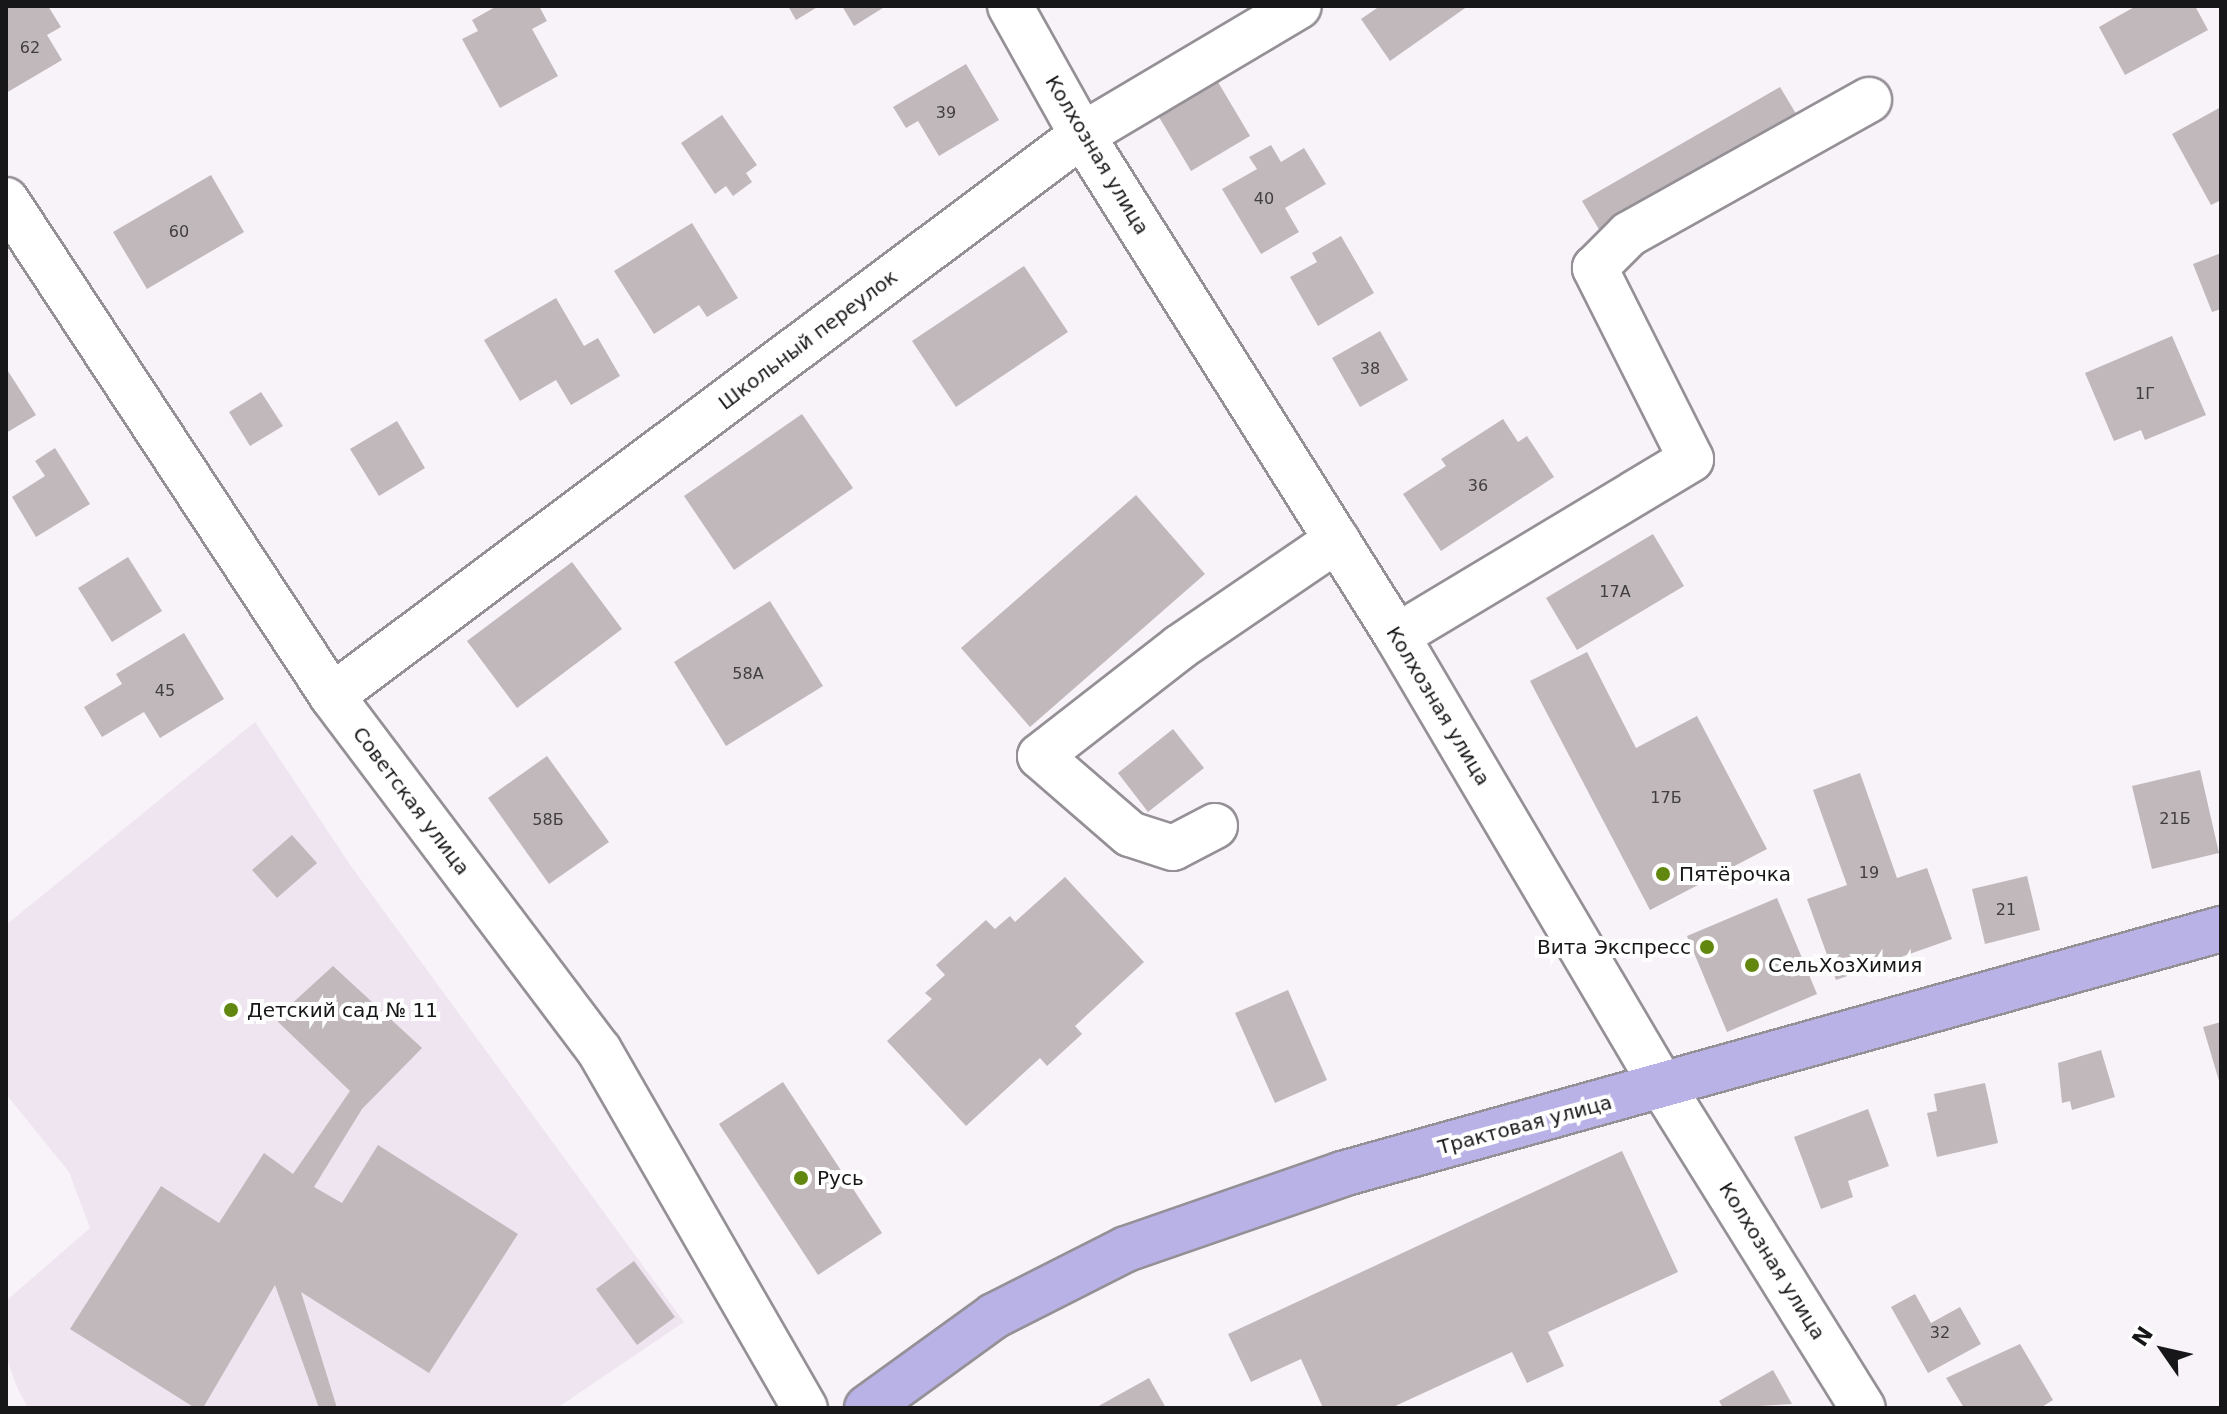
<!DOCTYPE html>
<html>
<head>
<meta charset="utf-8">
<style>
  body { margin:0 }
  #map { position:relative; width:2227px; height:1414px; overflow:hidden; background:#f8f2f9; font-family:"DejaVu Sans",sans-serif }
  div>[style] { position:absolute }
  .built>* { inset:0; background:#efe5f1 }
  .building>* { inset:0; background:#c0b8bb }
  .roads { filter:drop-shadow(2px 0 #959096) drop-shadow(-2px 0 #959096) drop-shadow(0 2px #959096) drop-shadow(0 -2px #959096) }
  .minor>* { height:44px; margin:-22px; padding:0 22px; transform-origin:22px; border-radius:22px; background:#fff }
  .major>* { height:44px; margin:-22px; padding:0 22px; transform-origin:22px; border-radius:22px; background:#b9b2e7 }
  .dots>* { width:22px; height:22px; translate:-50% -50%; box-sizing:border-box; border:4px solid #fff; border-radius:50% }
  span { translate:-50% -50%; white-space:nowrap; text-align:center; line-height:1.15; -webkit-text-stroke:8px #fff; paint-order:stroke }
  .number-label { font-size:16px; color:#413e41 }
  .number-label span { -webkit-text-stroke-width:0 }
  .street-label { font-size:20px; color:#171618 }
  .poi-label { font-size:20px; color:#171618 }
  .left { translate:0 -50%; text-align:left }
  .right { translate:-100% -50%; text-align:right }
  .frame { position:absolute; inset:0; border:8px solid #171618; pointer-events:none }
  .north { position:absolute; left:2123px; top:1310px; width:80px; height:80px; -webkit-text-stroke:6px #fff; paint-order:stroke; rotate:304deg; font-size:22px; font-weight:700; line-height:32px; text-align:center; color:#171618 }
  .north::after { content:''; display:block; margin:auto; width:28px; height:36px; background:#171618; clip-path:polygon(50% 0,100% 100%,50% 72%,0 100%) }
</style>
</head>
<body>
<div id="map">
  <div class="built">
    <div style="clip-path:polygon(255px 722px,351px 866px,684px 1322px,557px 1408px,28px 1408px,16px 1385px,6px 1356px,6px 1301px,90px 1228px,69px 1172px,6px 1094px,6px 925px)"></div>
  </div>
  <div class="building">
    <div style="clip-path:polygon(6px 6px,48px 6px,61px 27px,47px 35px,62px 60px,6px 93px)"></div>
    <div style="clip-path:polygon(497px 6px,539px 6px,547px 21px,532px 29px,558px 76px,500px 108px,462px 39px,478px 31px,472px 20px)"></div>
    <div style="clip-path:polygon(788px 6px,819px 6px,796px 20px)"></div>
    <div style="clip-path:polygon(842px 6px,886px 6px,854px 26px)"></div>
    <div style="clip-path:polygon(1380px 6px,1468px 6px,1390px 61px,1361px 19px)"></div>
    <div style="clip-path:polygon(2136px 6px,2195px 6px,2208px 30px,2125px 75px,2099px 27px)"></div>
    <div style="clip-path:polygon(966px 64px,999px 120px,939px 156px,918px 121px,906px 128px,893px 107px)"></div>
    <div style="clip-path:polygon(1215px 77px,1250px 136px,1191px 171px,1156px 112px)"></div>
    <div style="clip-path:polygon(1780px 87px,1801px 122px,1603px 236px,1582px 201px)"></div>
    <div style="clip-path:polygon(2221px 107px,2221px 200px,2211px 205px,2172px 134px)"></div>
    <div style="clip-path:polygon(722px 115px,757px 165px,746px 173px,752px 182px,733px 196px,726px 186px,715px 194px,681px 143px)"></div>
    <div style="clip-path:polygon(1271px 145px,1281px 162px,1304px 148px,1326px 184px,1285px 208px,1299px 232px,1261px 254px,1222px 189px,1257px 169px,1249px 157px)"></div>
    <div style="clip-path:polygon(211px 175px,244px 232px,147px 289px,113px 232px)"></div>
    <div style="clip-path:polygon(692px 223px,738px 298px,707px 317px,699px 305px,654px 334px,614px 271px)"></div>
    <div style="clip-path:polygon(1341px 236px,1374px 293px,1318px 326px,1290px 277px,1317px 262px,1312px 253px)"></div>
    <div style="clip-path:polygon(2221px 253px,2221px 309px,2212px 312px,2193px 264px)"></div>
    <div style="clip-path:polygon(1024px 266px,1068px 332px,956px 407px,912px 341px)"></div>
    <div style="clip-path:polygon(556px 298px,584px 346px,598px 338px,620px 376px,571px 405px,556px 380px,520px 401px,484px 340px)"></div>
    <div style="clip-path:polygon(1380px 331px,1408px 380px,1360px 407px,1332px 358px)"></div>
    <div style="clip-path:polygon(2172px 336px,2206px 415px,2145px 440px,2141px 430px,2114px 441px,2085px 373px)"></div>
    <div style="clip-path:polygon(6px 368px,36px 415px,6px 433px)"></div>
    <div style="clip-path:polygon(261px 392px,283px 426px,250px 446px,229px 412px)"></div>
    <div style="clip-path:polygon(802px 414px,853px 488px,734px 570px,684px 496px)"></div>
    <div style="clip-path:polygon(1503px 419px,1518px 442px,1527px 436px,1554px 477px,1441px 551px,1403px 494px,1446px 466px,1441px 459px)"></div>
    <div style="clip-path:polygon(397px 421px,425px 468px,379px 496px,350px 449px)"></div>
    <div style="clip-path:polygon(55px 448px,90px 504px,36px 537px,12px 497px,45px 476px,35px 461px)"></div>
    <div style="clip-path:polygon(1136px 495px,1205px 574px,1030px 727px,961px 648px)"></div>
    <div style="clip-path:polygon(1653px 534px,1684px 586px,1577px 650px,1546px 598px)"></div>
    <div style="clip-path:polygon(128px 557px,162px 611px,112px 642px,78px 588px)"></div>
    <div style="clip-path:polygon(572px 562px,622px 629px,517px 708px,467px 641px)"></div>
    <div style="clip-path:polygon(770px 601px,823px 686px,726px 746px,674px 662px)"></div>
    <div style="clip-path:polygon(184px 633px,224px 699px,160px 738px,144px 712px,102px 737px,84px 707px,122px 684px,116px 674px)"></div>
    <div style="clip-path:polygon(1587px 652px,1636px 748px,1697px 716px,1767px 849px,1650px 910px,1530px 681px)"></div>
    <div style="clip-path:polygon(1173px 729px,1204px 768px,1148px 812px,1118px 773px)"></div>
    <div style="clip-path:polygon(547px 756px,609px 842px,549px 884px,488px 798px)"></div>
    <div style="clip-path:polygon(2200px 770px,2219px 853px,2152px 869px,2132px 786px)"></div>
    <div style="clip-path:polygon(1860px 773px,1897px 878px,1927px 868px,1952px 939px,1836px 980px,1807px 899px,1847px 885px,1813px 790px)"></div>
    <div style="clip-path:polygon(292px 835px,317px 863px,277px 898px,252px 870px)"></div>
    <div style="clip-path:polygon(2027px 876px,2040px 930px,1985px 944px,1972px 889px)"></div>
    <div style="clip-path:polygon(1065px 877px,1144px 962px,1075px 1026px,1082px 1034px,1047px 1066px,1040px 1058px,966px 1126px,887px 1041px,932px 999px,925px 993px,945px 975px,936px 965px,986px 920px,995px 929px,1010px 916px,1015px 922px)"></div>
    <div style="clip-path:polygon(1777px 898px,1817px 994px,1727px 1032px,1687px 936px)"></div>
    <div style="clip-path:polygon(333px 966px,422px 1048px,362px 1109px,314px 1187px,342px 1203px,378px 1145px,518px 1234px,429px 1373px,301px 1292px,337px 1408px,319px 1408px,275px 1285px,203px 1408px,195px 1408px,70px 1329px,161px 1186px,219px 1223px,264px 1153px,293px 1174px,350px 1091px,275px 1019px)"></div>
    <div style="clip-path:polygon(1288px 990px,1327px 1080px,1275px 1103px,1235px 1013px)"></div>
    <div style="clip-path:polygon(2221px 1022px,2221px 1084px,2220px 1084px,2203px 1027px)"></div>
    <div style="clip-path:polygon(2101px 1050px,2115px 1097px,2072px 1110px,2070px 1101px,2062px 1103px,2058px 1063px)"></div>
    <div style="clip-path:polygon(783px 1082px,882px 1233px,818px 1275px,719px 1124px)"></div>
    <div style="clip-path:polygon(1985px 1083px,1998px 1143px,1937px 1157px,1927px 1113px,1937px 1111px,1934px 1094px)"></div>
    <div style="clip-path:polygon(1868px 1109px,1889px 1166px,1848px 1181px,1853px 1197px,1821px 1209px,1794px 1137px)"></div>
    <div style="clip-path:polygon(1622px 1151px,1678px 1272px,1548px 1332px,1564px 1366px,1527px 1383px,1512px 1352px,1391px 1408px,1323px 1408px,1301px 1359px,1251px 1382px,1228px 1334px)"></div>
    <div style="clip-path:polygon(634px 1261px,675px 1317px,637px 1345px,596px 1289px)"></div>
    <div style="clip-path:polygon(1915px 1294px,1931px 1323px,1960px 1307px,1981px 1344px,1928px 1373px,1891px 1307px)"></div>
    <div style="clip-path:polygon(2020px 1344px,2053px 1400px,2040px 1408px,1964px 1408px,1946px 1378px)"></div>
    <div style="clip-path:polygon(1773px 1370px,1792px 1404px,1723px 1408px,1719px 1401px)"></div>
    <div style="clip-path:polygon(1149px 1378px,1166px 1408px,1095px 1408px)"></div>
  </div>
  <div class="roads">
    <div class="minor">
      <div style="left:1010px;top:6px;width:148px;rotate:60.8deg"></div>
      <div style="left:1082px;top:135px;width:592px;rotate:57.84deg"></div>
      <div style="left:1397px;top:636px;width:524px;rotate:59.47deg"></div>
      <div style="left:1663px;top:1087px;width:378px;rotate:58.1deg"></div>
      <div style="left:6px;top:200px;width:594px;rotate:56.68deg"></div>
      <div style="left:332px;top:696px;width:443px;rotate:53deg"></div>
      <div style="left:599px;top:1050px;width:413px;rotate:60.1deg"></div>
      <div style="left:1397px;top:636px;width:343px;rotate:-31deg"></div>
      <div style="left:1691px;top:459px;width:214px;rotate:-116.7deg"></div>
      <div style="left:1595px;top:268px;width:48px;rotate:-45deg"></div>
      <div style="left:1629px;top:234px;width:275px;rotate:-29.2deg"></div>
      <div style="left:332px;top:696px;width:937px;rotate:-36.8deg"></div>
      <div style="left:1082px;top:135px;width:252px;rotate:-30.7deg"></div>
      <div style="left:1215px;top:826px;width:47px;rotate:152.4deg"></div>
      <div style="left:1173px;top:848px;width:45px;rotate:-162deg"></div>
      <div style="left:1130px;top:834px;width:119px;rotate:-139.1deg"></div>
      <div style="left:1040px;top:756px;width:177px;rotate:-37.9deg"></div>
      <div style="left:1180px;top:647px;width:190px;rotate:-34.3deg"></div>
    </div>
    <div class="major">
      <div style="left:867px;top:1408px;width:157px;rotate:-35.9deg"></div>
      <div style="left:994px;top:1316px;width:148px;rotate:-26.9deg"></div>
      <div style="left:1126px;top:1249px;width:229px;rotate:-19.1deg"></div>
      <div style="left:1342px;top:1174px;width:913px;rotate:-15.57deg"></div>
    </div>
  </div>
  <div class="dots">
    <div style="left:1663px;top:874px;background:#61870e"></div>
    <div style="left:1707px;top:947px;background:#61870e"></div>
    <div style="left:1752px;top:965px;background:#61870e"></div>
    <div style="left:231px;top:1010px;background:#61870e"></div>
    <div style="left:801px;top:1178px;background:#61870e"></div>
  </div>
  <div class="number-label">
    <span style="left:30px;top:48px">62</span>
    <span style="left:946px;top:113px">39</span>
    <span style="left:1264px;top:199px">40</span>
    <span style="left:179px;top:232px">60</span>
    <span style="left:1370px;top:369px">38</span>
    <span style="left:2145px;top:394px">1Г</span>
    <span style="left:1478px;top:486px">36</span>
    <span style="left:1615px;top:592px">17А</span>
    <span style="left:748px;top:674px">58А</span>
    <span style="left:165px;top:691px">45</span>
    <span style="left:1666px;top:798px">17Б</span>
    <span style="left:2175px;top:819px">21Б</span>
    <span style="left:548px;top:820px">58Б</span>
    <span style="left:1869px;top:873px">19</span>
    <span style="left:2006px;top:910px">21</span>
    <span style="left:1940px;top:1333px">32</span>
  </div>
  <div class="street-label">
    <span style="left:1097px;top:155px;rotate:59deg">Колхозная улица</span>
    <span style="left:808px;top:340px;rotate:-37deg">Школьный переулок</span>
    <span style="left:1438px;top:706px;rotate:59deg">Колхозная улица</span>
    <span style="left:411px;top:801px;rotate:53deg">Советская улица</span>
    <span style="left:1525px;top:1125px;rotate:-15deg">Трактовая улица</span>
    <span style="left:1772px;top:1261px;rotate:58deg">Колхозная улица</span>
  </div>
  <div class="poi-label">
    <span class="left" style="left:1679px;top:874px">Пятёрочка</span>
    <span class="right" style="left:1691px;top:947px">Вита Экспресс</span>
    <span class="left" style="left:1768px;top:965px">СельХозХимия</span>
    <span class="left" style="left:247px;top:1010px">Детский сад № 11</span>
    <span class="left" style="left:817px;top:1178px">Русь</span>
  </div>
  <div class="frame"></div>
  <div class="north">N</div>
</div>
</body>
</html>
